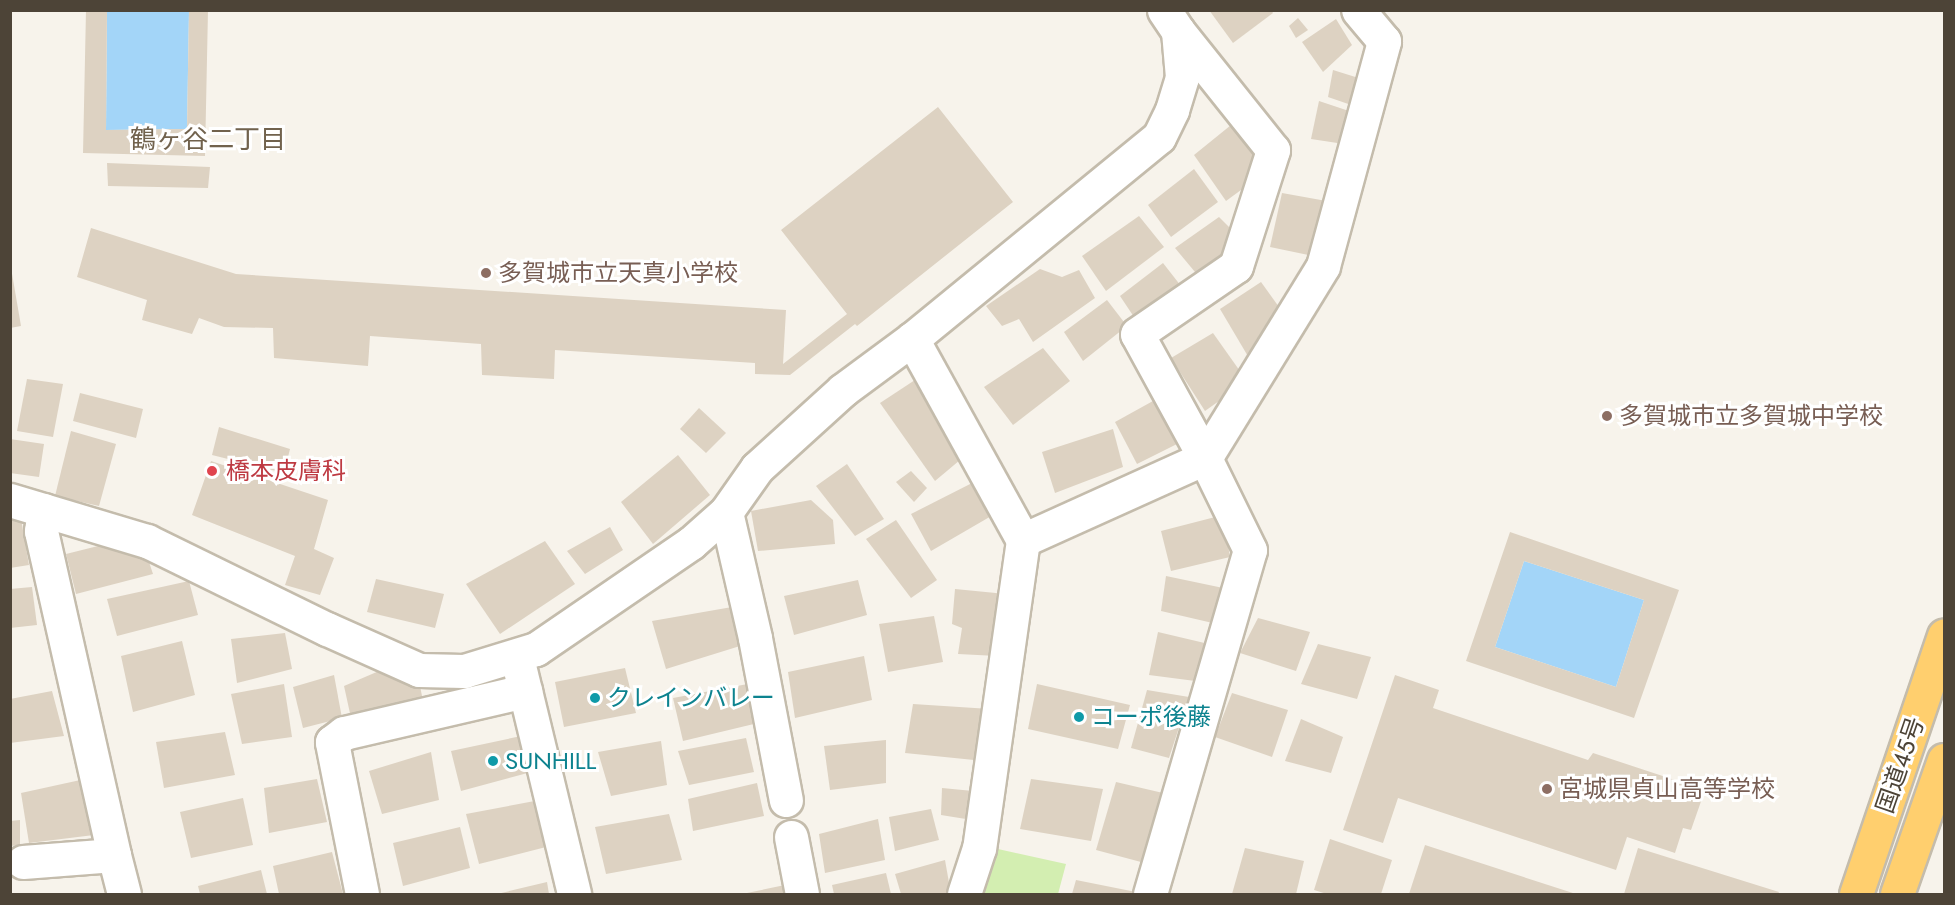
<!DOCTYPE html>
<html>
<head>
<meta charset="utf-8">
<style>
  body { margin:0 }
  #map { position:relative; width:1955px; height:905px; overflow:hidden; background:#f7f3eb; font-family:Jost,"Noto Sans JP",sans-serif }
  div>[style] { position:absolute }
  .green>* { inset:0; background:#d3eeb1 }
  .water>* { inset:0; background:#a3d5f8 }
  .building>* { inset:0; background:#ddd2c2 }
  .roads { filter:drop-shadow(2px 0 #c4bcac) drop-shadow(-2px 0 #c4bcac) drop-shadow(0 2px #c4bcac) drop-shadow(0 -2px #c4bcac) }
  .minor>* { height:33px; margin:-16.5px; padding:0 16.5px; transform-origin:16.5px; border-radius:16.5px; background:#fff }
  .highway>* { height:33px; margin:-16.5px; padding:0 16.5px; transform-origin:16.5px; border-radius:16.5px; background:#ffcf6e }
  .dots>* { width:16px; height:16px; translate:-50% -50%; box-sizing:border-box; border:3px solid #fff; border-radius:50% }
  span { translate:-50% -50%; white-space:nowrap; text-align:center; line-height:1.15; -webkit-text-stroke:6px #fff; paint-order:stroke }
  .education-label { font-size:24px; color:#785e54 }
  .left { translate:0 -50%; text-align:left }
  .health-label { font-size:24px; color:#be3a42 }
  .culture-label { font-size:24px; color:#0d838f }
  .street-label { font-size:24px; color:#4d4437 }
  .neighbourhood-label { font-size:26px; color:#71624d }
  .frame { position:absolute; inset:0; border:12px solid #4d4437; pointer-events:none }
</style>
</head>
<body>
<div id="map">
  <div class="green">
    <div style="clip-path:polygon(989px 847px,1066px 864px,1058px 894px,972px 894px)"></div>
  </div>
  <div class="water">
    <div style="clip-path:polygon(107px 11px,189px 11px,187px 129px,106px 130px)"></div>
    <div style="clip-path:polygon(1524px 561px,1644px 600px,1616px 687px,1495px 647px)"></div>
  </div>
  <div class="building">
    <div style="clip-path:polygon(86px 10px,107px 10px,106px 130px,187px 129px,189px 10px,208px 10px,205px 156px,83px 153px)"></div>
    <div style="clip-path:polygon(1209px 10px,1271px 10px,1273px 13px,1233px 43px)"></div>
    <div style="clip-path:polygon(1298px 18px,1308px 30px,1296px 38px,1289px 26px)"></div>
    <div style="clip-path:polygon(1336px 19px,1352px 45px,1323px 72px,1302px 42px)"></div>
    <div style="clip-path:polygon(1333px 70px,1365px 80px,1357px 107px,1328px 97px)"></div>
    <div style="clip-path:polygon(1319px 101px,1352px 112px,1344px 144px,1311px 139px)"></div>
    <div style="clip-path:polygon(938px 107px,1013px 202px,857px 326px,855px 324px,790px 375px,755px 374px,755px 363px,555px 350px,554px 379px,482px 375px,481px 344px,370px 336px,368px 366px,274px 358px,273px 328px,224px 327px,199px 318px,192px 334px,142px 320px,147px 300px,77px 277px,91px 228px,236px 274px,786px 310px,783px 364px,847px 314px,781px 230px)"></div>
    <div style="clip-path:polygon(1236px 121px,1258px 148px,1256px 179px,1226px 201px,1194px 155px)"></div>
    <div style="clip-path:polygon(107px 163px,210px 167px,208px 188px,108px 186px)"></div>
    <div style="clip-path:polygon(1194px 169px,1218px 202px,1171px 237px,1148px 205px)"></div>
    <div style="clip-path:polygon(1282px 193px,1332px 202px,1318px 257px,1270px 247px)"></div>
    <div style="clip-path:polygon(1139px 216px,1164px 247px,1106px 291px,1082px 256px)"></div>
    <div style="clip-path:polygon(1219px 217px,1234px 232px,1233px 258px,1200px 278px,1175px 248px)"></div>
    <div style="clip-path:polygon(10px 262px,21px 326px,10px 328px)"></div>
    <div style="clip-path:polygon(1163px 263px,1181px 286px,1136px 320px,1120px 296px)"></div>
    <div style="clip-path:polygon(1040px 269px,1062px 277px,1079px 270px,1095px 298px,1033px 342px,1019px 319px,1002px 326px,986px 306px)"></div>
    <div style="clip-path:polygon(1261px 282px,1284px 314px,1249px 358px,1220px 309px)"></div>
    <div style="clip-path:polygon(1107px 300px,1127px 326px,1083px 361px,1064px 332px)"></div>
    <div style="clip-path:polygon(1213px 333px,1247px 381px,1205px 411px,1171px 358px)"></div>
    <div style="clip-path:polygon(1043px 348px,1070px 381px,1013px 425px,984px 387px)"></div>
    <div style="clip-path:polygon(918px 378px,966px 455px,935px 481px,880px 403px)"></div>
    <div style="clip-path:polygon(27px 379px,63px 384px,53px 437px,17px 431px)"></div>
    <div style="clip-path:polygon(80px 393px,143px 409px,136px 438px,73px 421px)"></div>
    <div style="clip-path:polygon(1162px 396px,1183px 441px,1137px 464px,1115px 422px)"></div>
    <div style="clip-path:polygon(699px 408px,726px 433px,706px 453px,680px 429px)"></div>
    <div style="clip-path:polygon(219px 427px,290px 449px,284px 473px,212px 455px)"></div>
    <div style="clip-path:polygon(1113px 429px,1123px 467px,1055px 493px,1042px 452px)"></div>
    <div style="clip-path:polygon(71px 431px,116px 444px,99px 506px,55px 496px)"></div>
    <div style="clip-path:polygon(10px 439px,44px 444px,39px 477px,10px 473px)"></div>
    <div style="clip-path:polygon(678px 455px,710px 495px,653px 544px,621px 502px)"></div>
    <div style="clip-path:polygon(211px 461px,328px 500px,314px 549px,334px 558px,320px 595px,285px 585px,295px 556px,192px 515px)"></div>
    <div style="clip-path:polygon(847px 464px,884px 519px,855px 536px,816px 486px)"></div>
    <div style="clip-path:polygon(911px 471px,927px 488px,914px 502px,896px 482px)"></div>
    <div style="clip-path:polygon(978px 480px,993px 515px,931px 551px,911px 514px)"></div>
    <div style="clip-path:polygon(811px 500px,833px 520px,835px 544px,758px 551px,751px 511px)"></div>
    <div style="clip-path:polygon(10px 513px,20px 513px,29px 565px,10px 568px)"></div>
    <div style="clip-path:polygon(1223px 515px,1230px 557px,1171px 571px,1161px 531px)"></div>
    <div style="clip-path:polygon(896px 520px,937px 580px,911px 598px,866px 539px)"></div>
    <div style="clip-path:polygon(610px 527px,623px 550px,585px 574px,567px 551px)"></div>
    <div style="clip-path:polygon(evenodd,1510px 532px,1679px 590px,1634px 718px,1466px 661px,1510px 532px,1524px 561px,1644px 600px,1616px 687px,1495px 647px,1524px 561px)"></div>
    <div style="clip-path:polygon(545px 541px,575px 584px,500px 634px,466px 584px)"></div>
    <div style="clip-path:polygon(114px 542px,148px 559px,153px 574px,76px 594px,66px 554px)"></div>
    <div style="clip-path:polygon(1166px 576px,1228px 589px,1217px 624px,1161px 611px)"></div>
    <div style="clip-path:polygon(376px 579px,444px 594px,435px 628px,367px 612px)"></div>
    <div style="clip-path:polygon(858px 580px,867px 615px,794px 635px,784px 596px)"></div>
    <div style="clip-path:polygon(189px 581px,198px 615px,117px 636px,107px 599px)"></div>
    <div style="clip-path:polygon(32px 587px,37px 625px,10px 628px,10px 589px)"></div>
    <div style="clip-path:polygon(955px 589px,1006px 594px,997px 656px,958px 654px,962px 628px,952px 624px)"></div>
    <div style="clip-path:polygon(732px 607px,740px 646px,666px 669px,652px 621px)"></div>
    <div style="clip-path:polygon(934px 616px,943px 662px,888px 672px,879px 624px)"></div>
    <div style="clip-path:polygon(1258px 618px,1310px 632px,1296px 671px,1240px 653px)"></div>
    <div style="clip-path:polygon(1158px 632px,1213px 645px,1203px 682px,1149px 675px)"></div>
    <div style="clip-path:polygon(285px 633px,292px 669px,237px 683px,231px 639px)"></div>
    <div style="clip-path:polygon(182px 641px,195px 695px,133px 712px,121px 656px)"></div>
    <div style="clip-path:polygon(1318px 644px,1371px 657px,1357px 699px,1301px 684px)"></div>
    <div style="clip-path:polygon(864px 656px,872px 700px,795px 718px,788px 672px)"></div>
    <div style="clip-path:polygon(625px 668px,636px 713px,564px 727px,555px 682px)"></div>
    <div style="clip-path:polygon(379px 671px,420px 686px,423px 701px,351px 718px,344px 686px)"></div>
    <div style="clip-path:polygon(334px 675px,342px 718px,303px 728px,293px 687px)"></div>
    <div style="clip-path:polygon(1395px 675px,1439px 690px,1433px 708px,1588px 760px,1593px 753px,1705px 790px,1691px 830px,1683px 828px,1675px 853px,1627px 837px,1616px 870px,1398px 798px,1383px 843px,1343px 830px)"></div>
    <div style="clip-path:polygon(753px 683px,758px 723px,683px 741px,673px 698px)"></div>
    <div style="clip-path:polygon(284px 684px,292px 737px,242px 744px,231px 694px)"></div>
    <div style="clip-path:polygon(1037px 684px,1130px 705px,1118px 749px,1028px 729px)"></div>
    <div style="clip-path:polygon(1147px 690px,1189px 697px,1169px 758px,1131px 748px)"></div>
    <div style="clip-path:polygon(52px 691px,64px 736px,10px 743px,10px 699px)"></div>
    <div style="clip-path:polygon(1232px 693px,1288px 710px,1272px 757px,1215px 737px)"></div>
    <div style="clip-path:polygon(913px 704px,990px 709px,984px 761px,905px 753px)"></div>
    <div style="clip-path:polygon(1301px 719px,1343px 737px,1331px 773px,1285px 761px)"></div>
    <div style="clip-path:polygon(225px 732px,235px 775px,164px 788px,156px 742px)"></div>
    <div style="clip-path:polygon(526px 735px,535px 771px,461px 791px,451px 751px)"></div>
    <div style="clip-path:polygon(746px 738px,754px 772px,689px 785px,678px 751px)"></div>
    <div style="clip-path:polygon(886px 740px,886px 783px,830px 790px,824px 746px)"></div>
    <div style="clip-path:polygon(661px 741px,667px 785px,611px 796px,598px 752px)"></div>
    <div style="clip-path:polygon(431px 752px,439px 800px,382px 814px,369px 771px)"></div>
    <div style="clip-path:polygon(85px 779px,94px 835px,29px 843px,21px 793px)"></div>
    <div style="clip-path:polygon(317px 779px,327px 822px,269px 833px,264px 788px)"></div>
    <div style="clip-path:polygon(1031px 779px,1103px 789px,1091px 841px,1020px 829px)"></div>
    <div style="clip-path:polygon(1116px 782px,1163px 793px,1141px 862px,1096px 850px)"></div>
    <div style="clip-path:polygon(757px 783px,764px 816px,693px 831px,688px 799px)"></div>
    <div style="clip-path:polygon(942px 788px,973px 791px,972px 820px,941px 815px)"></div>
    <div style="clip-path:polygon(243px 798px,253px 845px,191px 858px,180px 812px)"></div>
    <div style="clip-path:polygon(540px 800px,550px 846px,479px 864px,466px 814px)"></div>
    <div style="clip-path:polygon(931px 809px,939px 840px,895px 851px,889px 817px)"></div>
    <div style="clip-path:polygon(669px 814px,682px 860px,606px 874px,595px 827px)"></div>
    <div style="clip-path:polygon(878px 819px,885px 860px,825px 873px,819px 834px)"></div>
    <div style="clip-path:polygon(20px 820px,20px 845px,10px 846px,10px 821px)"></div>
    <div style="clip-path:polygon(460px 827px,470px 868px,403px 886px,393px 843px)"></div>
    <div style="clip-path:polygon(1330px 839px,1392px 860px,1381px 894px,1327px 894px,1314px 890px)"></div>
    <div style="clip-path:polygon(1425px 845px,1576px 894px,1409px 894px)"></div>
    <div style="clip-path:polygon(1245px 848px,1304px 861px,1296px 894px,1232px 894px)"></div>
    <div style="clip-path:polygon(1638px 848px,1779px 892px,1778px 894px,1624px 894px)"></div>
    <div style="clip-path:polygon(332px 852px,343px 894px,279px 894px,273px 866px)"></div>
    <div style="clip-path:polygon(945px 860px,951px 894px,901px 894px,895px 874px)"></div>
    <div style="clip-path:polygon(261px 870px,267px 894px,200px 894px,198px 886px)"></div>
    <div style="clip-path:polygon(886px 873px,891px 894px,834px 894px,832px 885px)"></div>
    <div style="clip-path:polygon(1076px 880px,1136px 892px,1135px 894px,1072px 894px)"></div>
    <div style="clip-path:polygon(547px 882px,549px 894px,497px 894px)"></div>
    <div style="clip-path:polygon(785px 885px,787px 894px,747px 894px,747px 893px)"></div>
  </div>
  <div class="roads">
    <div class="minor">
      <div style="left:912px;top:339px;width:230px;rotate:61.1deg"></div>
      <div style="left:1023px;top:540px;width:311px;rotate:98.1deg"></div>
      <div style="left:979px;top:848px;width:48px;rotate:108.1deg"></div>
      <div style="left:10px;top:500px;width:143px;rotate:16.7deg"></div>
      <div style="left:147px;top:541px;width:200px;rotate:26.1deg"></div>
      <div style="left:327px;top:629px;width:101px;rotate:24deg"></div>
      <div style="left:419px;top:670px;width:45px;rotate:1.3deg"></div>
      <div style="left:464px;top:671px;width:75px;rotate:-17deg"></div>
      <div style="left:536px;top:649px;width:188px;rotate:-34.4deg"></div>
      <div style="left:691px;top:543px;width:47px;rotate:-41.5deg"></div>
      <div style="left:726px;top:512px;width:54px;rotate:-54.8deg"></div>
      <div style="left:757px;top:468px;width:116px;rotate:-42.2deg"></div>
      <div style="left:843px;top:390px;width:86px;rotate:-36.5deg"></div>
      <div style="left:912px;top:339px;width:319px;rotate:-39.3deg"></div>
      <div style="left:1159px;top:137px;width:30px;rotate:-64deg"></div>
      <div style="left:1172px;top:110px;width:34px;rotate:-73deg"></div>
      <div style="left:1182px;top:77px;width:46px;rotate:-95deg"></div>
      <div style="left:1178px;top:31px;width:25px;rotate:-124deg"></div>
      <div style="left:726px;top:512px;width:129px;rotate:77deg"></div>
      <div style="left:755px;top:638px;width:165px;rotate:79.2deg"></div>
      <div style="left:1023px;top:540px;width:200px;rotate:-24.3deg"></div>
      <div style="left:1205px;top:458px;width:225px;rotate:-58.4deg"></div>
      <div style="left:1323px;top:266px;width:233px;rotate:-74.8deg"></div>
      <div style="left:1384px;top:41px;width:40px;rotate:-130deg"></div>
      <div style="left:520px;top:670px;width:230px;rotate:76.4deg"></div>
      <div style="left:791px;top:837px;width:58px;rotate:79.1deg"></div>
      <div style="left:114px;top:855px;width:40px;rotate:75.6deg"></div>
      <div style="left:23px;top:862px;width:91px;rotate:-4.4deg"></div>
      <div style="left:114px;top:855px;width:332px;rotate:-102.7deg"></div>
      <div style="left:41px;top:531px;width:21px;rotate:-82deg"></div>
      <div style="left:362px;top:894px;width:155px;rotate:-101.2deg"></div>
      <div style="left:332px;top:742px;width:15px;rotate:-37deg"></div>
      <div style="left:344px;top:733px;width:186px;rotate:-13.1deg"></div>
      <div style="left:1150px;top:894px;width:358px;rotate:-73.8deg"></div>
      <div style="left:1250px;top:550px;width:102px;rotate:-116.1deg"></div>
      <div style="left:1205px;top:458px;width:141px;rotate:-118.7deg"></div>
      <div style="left:1137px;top:334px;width:120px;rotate:-34.5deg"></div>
      <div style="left:1236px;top:266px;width:122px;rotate:-72.3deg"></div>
      <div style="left:1273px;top:150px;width:152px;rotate:-128.6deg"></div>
    </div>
    <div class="highway">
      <div style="left:1856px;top:894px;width:273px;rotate:-71.2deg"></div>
      <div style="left:1897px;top:894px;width:142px;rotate:-70.7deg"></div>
    </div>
  </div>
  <div class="dots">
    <div style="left:486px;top:273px;background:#8d6e63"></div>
    <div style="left:1607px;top:416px;background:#8d6e63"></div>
    <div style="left:212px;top:471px;background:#e0444e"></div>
    <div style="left:595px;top:698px;background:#0f9aa8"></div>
    <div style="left:1079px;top:717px;background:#0f9aa8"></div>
    <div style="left:493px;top:761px;background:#0f9aa8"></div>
    <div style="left:1547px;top:789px;background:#8d6e63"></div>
  </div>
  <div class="education-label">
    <span class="left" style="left:498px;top:273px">多賀城市立天真小学校</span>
    <span class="left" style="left:1619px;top:416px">多賀城市立多賀城中学校</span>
    <span class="left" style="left:1559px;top:789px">宮城県貞山高等学校</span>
  </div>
  <div class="health-label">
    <span class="left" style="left:226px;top:471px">橋本皮膚科</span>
  </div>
  <div class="culture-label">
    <span class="left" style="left:607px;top:698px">クレインバレー</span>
    <span class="left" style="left:1091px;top:717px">コーポ後藤</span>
    <span class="left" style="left:505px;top:761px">SUNHILL</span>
  </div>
  <div class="street-label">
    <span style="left:1900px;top:765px;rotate:-71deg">国道45号</span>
  </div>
  <div class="neighbourhood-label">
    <span style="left:208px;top:140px">鶴ヶ谷二丁目</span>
  </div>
  <div class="frame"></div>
</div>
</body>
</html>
